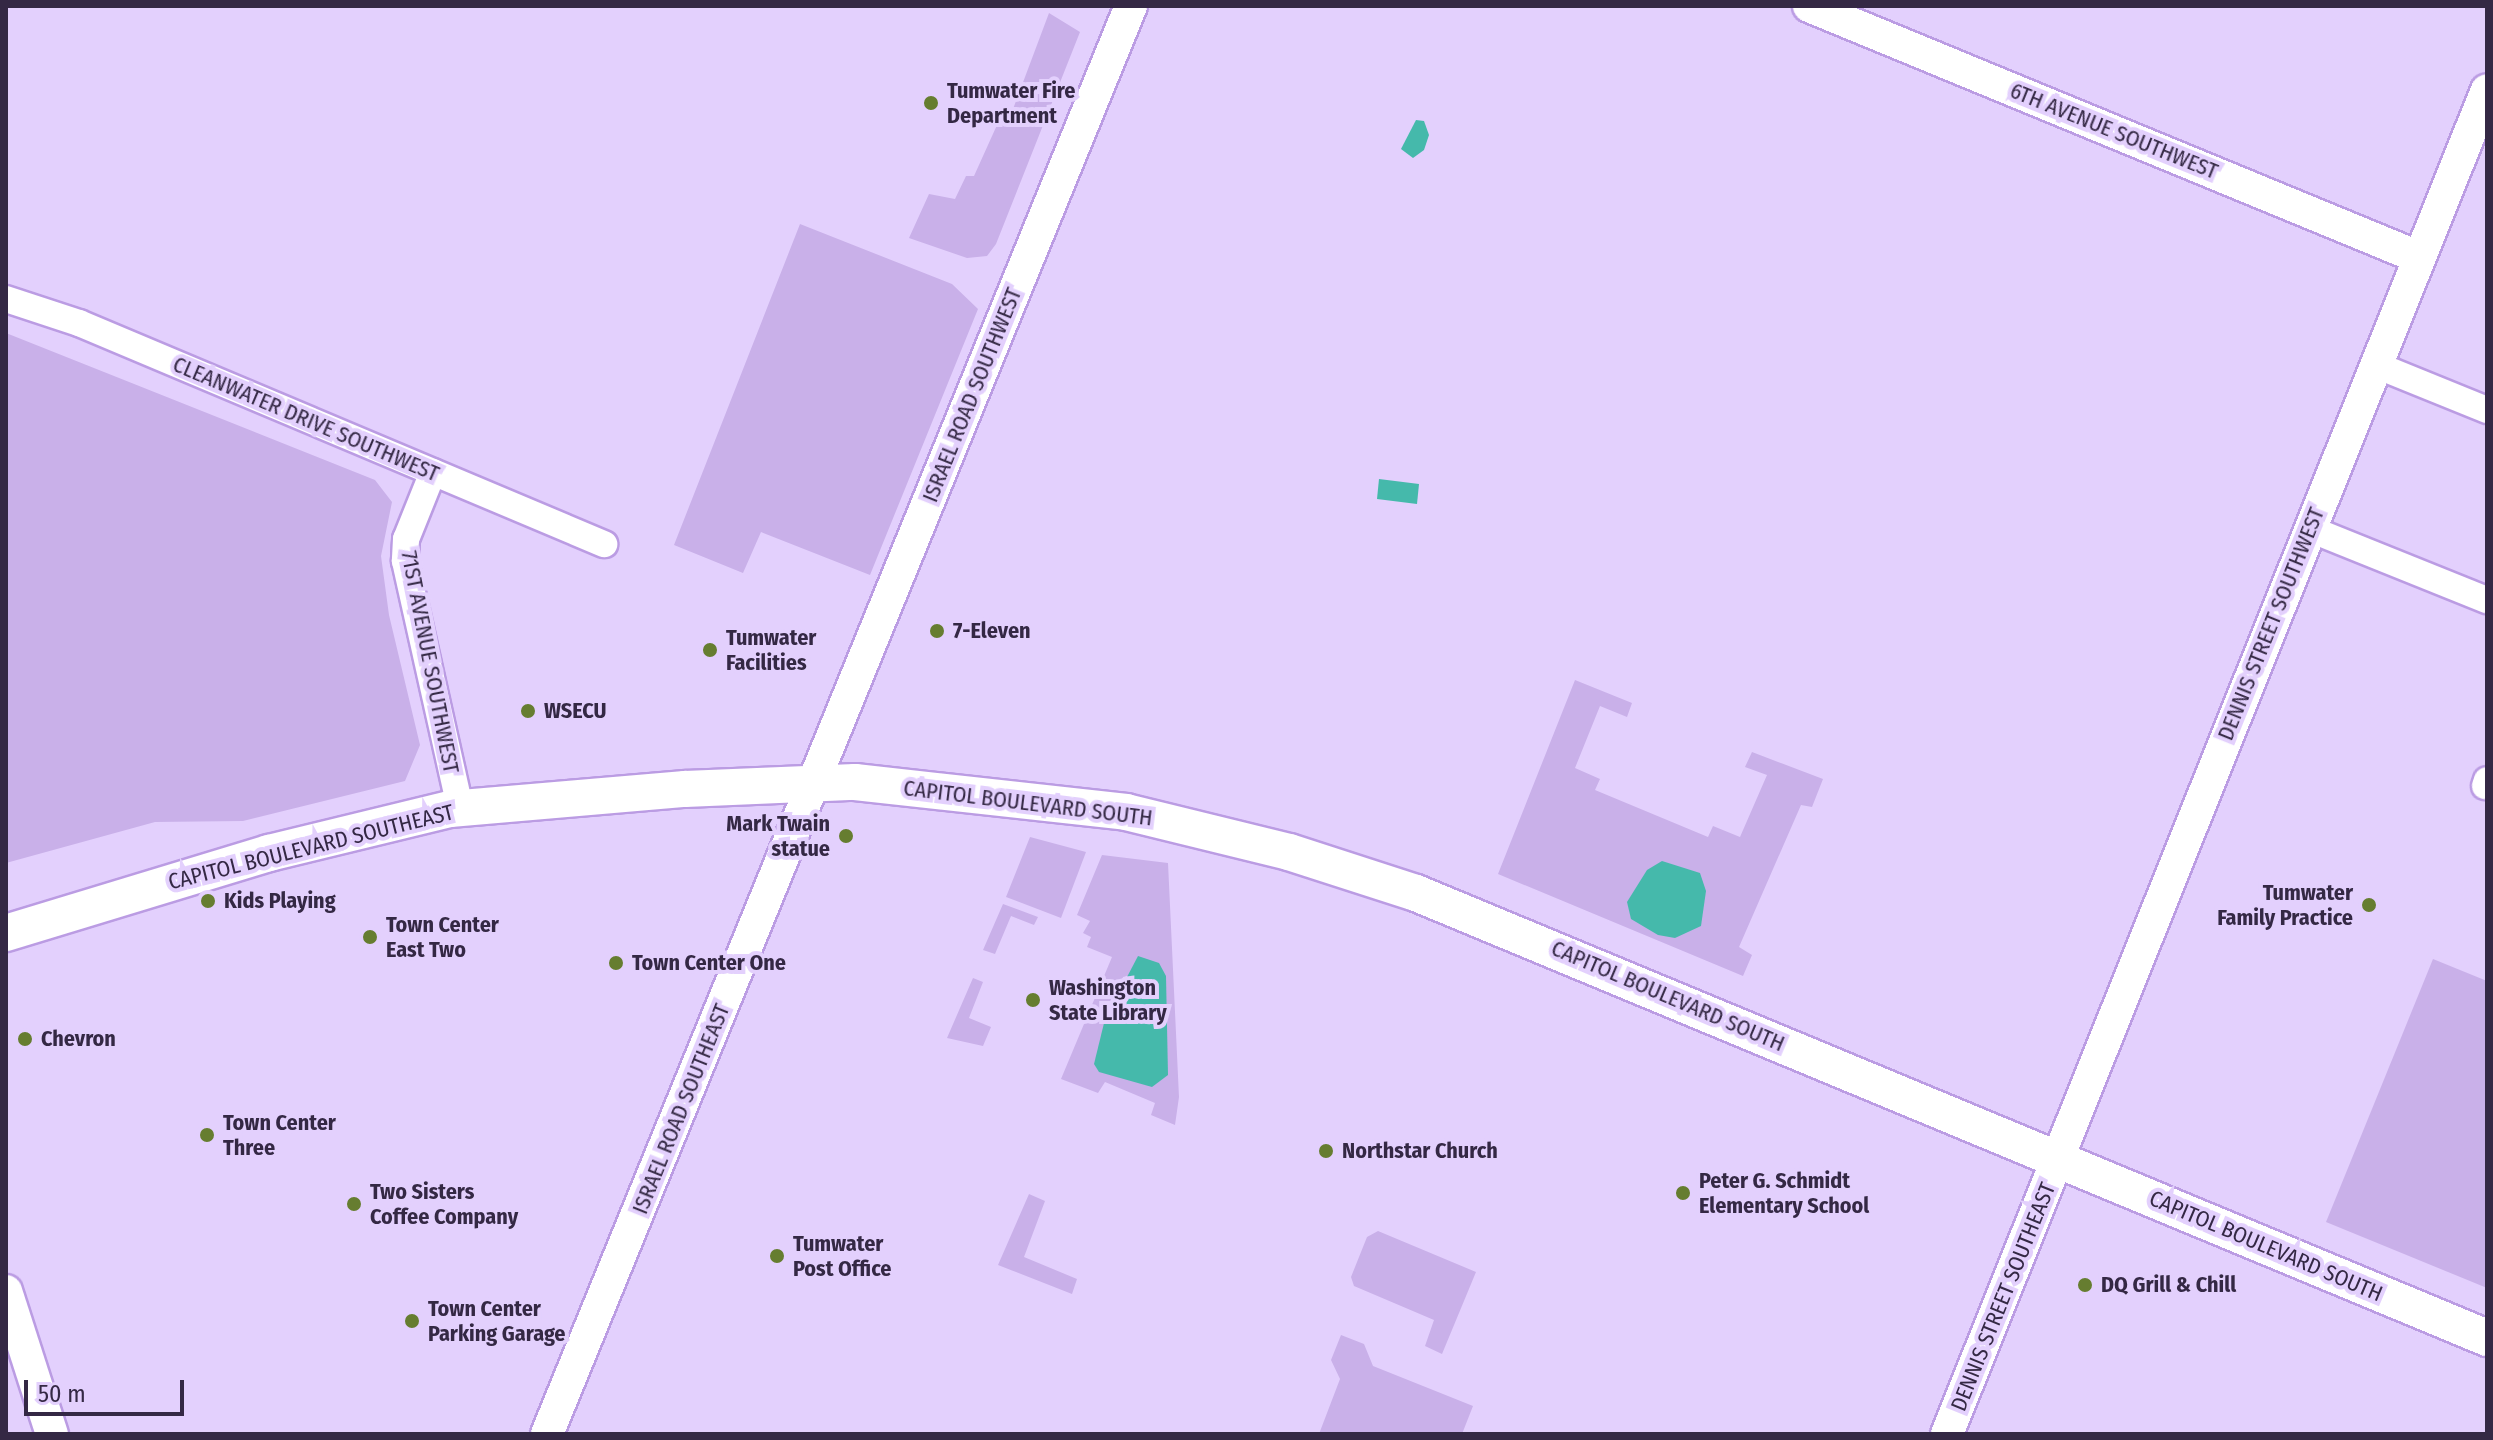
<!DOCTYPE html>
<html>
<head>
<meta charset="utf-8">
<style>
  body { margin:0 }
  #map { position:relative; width:2493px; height:1440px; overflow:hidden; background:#e3d0fd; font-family:"Fira Sans Condensed",sans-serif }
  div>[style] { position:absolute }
  .green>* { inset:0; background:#c9b0e9 }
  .water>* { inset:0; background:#45b9ab }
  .roads { filter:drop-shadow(2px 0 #bb9ce3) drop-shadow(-2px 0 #bb9ce3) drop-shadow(0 2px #bb9ce3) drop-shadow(0 -2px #bb9ce3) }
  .minor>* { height:26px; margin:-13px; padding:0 13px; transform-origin:13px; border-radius:13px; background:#fff }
  .tertiary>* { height:32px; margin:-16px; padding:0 16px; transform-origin:16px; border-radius:16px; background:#fff }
  .secondary>* { height:36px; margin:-18px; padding:0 18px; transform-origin:18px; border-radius:18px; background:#fff }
  .dots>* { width:22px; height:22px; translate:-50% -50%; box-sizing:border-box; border:4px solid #e3d0fd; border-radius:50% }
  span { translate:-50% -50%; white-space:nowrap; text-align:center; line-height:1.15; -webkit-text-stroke:8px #e3d0fd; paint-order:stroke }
  .poi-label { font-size:22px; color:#342844; font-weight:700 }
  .left { translate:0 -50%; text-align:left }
  .right { translate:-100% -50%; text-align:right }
  .street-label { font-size:22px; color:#342844 }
  .frame { position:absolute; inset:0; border:8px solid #342844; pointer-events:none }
  .scale { position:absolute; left:24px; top:1380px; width:160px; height:36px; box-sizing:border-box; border:4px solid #342844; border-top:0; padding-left:10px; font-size:24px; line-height:28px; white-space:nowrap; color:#342844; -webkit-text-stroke:6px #e3d0fd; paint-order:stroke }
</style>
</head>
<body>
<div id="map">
  <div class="green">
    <div style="clip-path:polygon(1049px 13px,1080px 32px,996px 244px,987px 256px,967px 258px,909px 238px,929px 194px,955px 199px,966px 176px,974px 176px,997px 125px,1007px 125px)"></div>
    <div style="clip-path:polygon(800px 224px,952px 284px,978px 309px,870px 575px,761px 532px,743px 573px,674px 545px)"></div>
    <div style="clip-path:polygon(6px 333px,375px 480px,392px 502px,381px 556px,389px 615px,420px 745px,405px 781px,243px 821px,155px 822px,6px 863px)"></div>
    <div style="clip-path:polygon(1575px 680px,1632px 703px,1627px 717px,1600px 706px,1575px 768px,1600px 779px,1595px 790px,1708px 837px,1713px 826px,1740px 837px,1767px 775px,1745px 767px,1752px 752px,1823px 779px,1812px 807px,1801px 805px,1739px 947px,1752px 955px,1743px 976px,1498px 874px)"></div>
    <div style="clip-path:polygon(1030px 837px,1086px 852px,1061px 918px,1006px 897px)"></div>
    <div style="clip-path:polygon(1102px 855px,1168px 863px,1179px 1097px,1175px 1125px,1151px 1115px,1155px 1103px,1105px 1082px,1098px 1093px,1061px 1079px,1112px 957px,1087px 947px,1091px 937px,1083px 933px,1090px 921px,1077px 915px)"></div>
    <div style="clip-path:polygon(1003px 904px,1038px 917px,1034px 925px,1011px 916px,995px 954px,983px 950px)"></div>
    <div style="clip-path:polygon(2433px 959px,2487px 981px,2487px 1288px,2326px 1222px)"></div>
    <div style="clip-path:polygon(973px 978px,983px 982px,969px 1018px,991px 1027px,983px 1046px,947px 1038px)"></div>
    <div style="clip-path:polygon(1029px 1194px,1045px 1201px,1024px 1257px,1077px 1279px,1072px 1294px,998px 1265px)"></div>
    <div style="clip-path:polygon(1378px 1231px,1476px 1272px,1442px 1354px,1425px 1346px,1434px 1320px,1354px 1286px,1351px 1277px,1367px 1237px)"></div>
    <div style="clip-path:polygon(1341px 1335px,1364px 1344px,1373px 1366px,1473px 1406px,1462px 1434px,1319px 1434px,1340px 1379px,1331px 1360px)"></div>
  </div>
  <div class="water">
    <div style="clip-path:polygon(1416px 120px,1424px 121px,1429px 135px,1424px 150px,1413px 158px,1401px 149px)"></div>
    <div style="clip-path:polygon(1379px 479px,1419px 484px,1417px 504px,1377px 499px)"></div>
    <div style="clip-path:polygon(1662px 861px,1700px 873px,1706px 891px,1701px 926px,1675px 938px,1658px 935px,1631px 919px,1627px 902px,1647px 870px)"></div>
    <div style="clip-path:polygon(1138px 956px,1159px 963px,1166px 976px,1168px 1075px,1152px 1087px,1099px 1072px,1094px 1064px,1105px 1019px)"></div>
  </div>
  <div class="roads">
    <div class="minor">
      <div style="left:6px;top:299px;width:77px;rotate:18.2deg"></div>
      <div style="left:79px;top:323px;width:570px;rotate:22.83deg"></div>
      <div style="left:2376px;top:365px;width:120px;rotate:22.1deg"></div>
      <div style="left:433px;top:472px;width:72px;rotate:111.9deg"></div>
      <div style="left:406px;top:539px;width:22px;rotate:93deg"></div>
      <div style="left:405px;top:561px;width:253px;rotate:77.4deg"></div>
      <div style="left:2310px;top:529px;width:191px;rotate:21.9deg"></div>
      <div style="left:2485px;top:786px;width:6px;rotate:-72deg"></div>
    </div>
    <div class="tertiary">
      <div style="left:1809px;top:6px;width:659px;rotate:22.4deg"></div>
      <div style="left:6px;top:1291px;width:150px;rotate:72.2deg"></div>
      <div style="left:547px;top:1434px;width:1543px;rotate:-67.76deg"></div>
      <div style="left:1947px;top:1434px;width:1448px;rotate:-68.11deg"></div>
    </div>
    <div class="secondary">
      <div style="left:6px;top:933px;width:275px;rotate:-16.9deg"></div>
      <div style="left:269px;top:853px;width:186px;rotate:-13.7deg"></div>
      <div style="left:450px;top:809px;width:236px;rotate:-4.9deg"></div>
      <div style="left:685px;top:789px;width:170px;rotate:-2.4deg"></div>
      <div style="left:855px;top:782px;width:273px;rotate:6.3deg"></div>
      <div style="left:1126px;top:812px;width:168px;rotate:13.8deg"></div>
      <div style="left:1289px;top:852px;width:133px;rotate:17.9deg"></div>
      <div style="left:1416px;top:893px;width:1160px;rotate:22.56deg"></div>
    </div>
  </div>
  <div class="dots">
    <div style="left:931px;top:103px;background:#667d30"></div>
    <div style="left:937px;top:631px;background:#667d30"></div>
    <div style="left:710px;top:650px;background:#667d30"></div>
    <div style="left:528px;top:711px;background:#667d30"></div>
    <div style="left:846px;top:836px;background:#667d30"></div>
    <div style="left:208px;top:901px;background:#667d30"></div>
    <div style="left:2369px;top:905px;background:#667d30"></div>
    <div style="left:370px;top:937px;background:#667d30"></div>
    <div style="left:616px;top:963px;background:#667d30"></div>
    <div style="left:1033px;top:1000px;background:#667d30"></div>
    <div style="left:25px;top:1039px;background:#667d30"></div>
    <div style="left:207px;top:1135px;background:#667d30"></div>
    <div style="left:1326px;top:1151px;background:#667d30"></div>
    <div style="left:1683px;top:1193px;background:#667d30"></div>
    <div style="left:354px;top:1204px;background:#667d30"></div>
    <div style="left:777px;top:1256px;background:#667d30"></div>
    <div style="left:2085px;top:1285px;background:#667d30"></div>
    <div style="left:412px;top:1321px;background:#667d30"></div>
  </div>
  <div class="poi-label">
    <span class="left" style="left:947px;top:103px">Tumwater Fire<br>Department</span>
    <span class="left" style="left:953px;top:631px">7-Eleven</span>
    <span class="left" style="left:726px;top:650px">Tumwater<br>Facilities</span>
    <span class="left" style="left:544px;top:711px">WSECU</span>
    <span class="right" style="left:830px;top:836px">Mark Twain<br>statue</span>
    <span class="right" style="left:2353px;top:905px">Tumwater<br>Family Practice</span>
    <span class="left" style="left:224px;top:901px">Kids Playing</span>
    <span class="left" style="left:386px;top:937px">Town Center<br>East Two</span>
    <span class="left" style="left:632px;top:963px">Town Center One</span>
    <span class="left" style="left:1049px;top:1000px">Washington<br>State Library</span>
    <span class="left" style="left:41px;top:1039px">Chevron</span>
    <span class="left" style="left:223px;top:1135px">Town Center<br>Three</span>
    <span class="left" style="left:1342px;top:1151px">Northstar Church</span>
    <span class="left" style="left:1699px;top:1193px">Peter G. Schmidt<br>Elementary School</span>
    <span class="left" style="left:370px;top:1204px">Two Sisters<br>Coffee Company</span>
    <span class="left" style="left:793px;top:1256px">Tumwater<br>Post Office</span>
    <span class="left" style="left:2101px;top:1285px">DQ Grill &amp; Chill</span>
    <span class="left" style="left:428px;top:1321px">Town Center<br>Parking Garage</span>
  </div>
  <div class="street-label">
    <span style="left:2114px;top:131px;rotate:22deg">6TH AVENUE SOUTHWEST</span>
    <span style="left:972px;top:395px;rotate:-68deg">ISRAEL ROAD SOUTHWEST</span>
    <span style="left:306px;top:419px;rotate:23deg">CLEANWATER DRIVE SOUTHWEST</span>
    <span style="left:2271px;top:624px;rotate:-68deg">DENNIS STREET SOUTHWEST</span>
    <span style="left:430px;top:662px;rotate:79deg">71ST AVENUE SOUTHWEST</span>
    <span style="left:1028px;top:803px;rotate:7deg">CAPITOL BOULEVARD SOUTH</span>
    <span style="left:311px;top:847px;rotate:-14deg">CAPITOL BOULEVARD SOUTHEAST</span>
    <span style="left:1668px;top:996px;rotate:23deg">CAPITOL BOULEVARD SOUTH</span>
    <span style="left:681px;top:1109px;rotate:-68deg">ISRAEL ROAD SOUTHEAST</span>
    <span style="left:2266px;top:1246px;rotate:23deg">CAPITOL BOULEVARD SOUTH</span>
    <span style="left:2003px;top:1297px;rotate:-68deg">DENNIS STREET SOUTHEAST</span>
  </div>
  <div class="frame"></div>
  <div class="scale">50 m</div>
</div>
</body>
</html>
